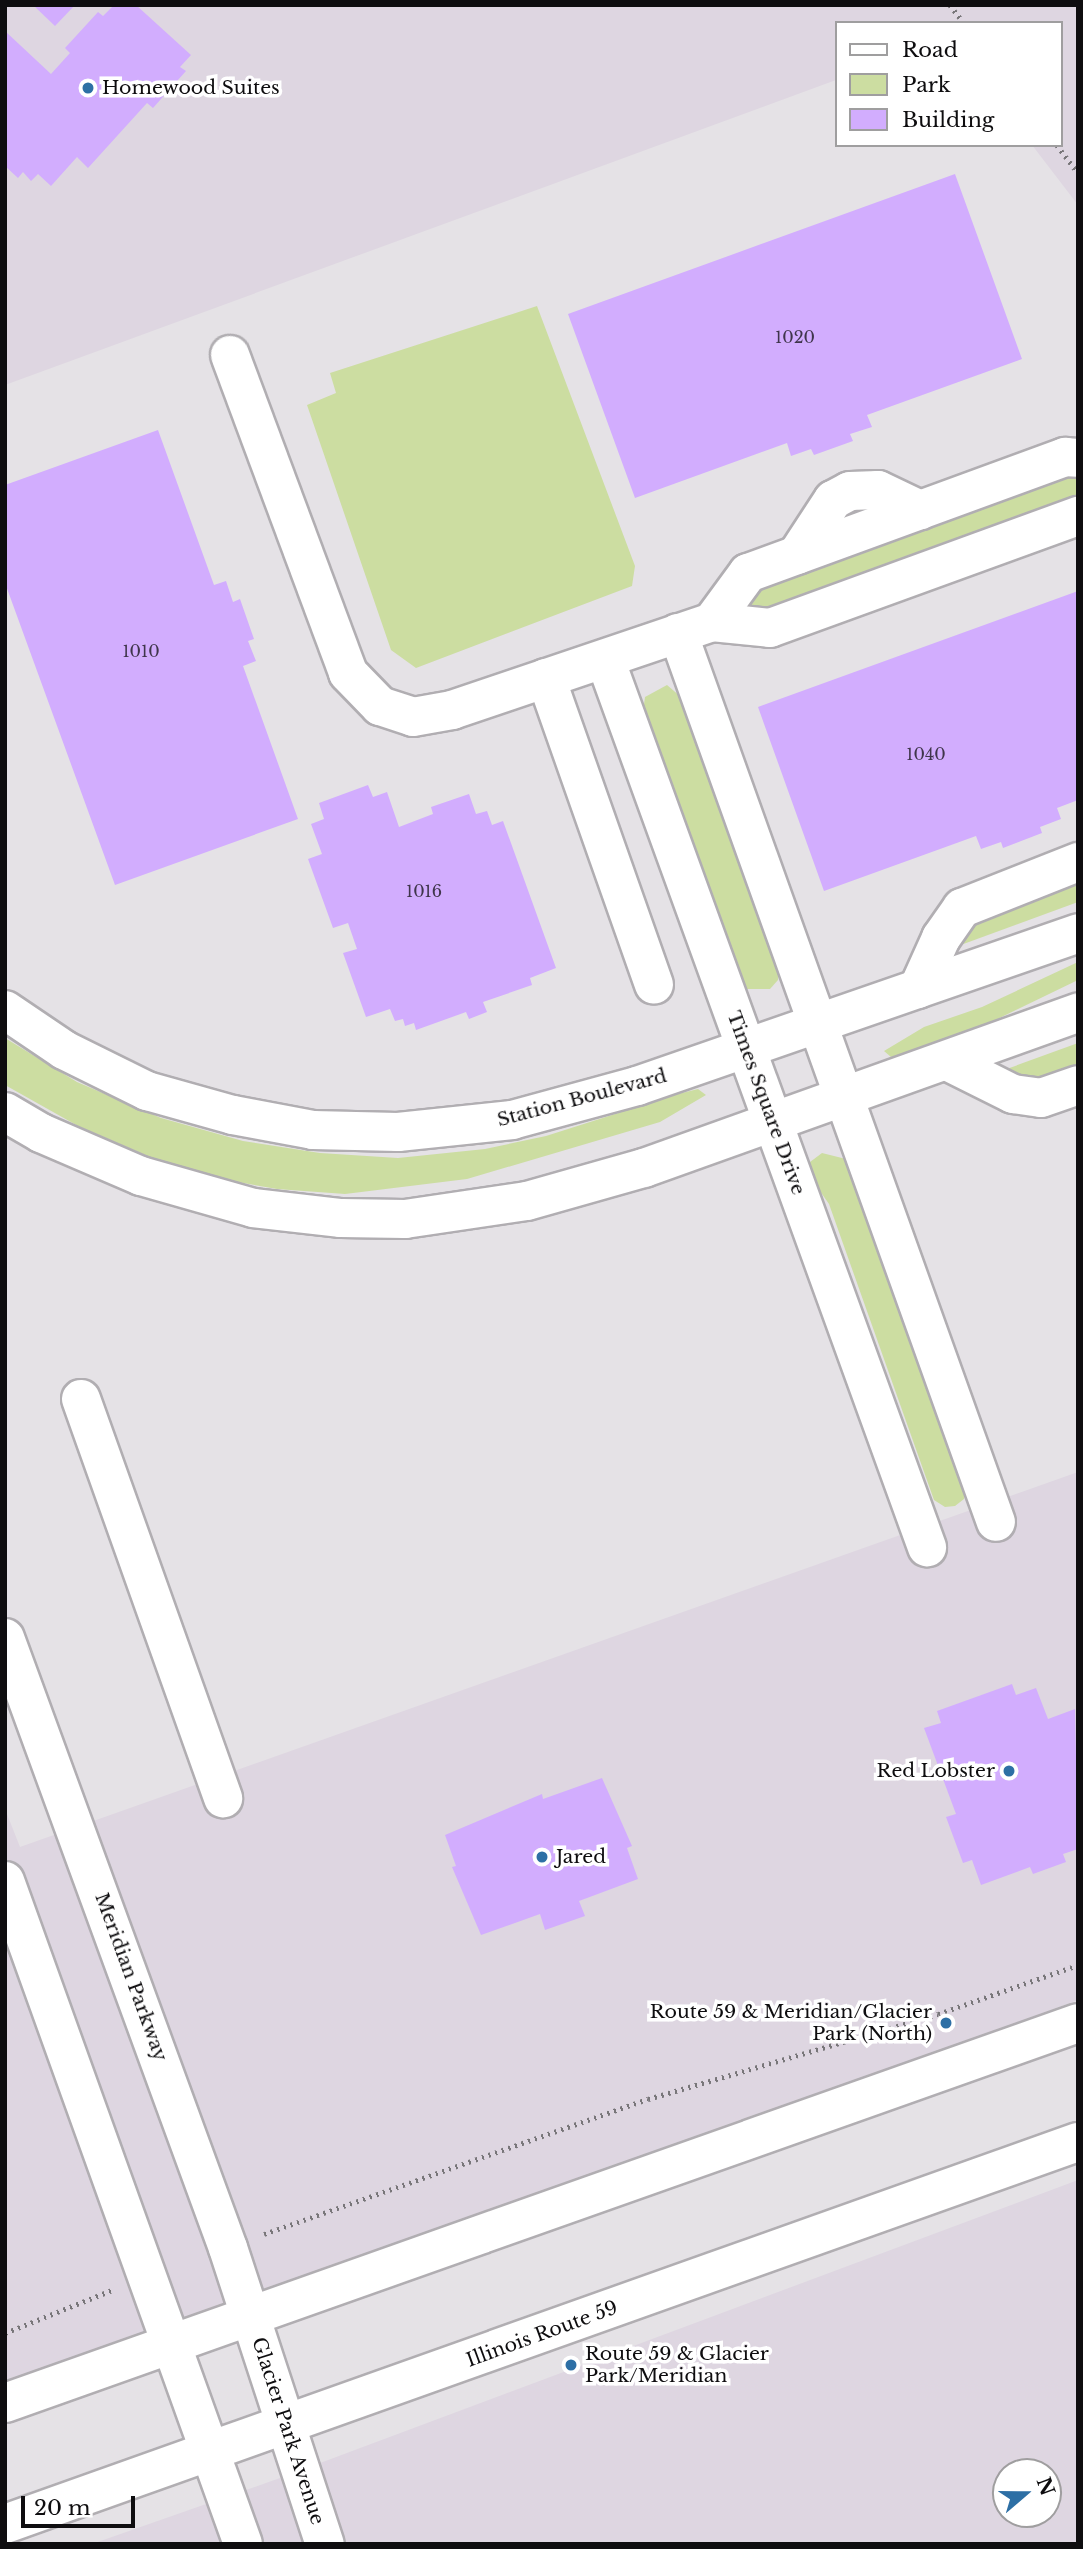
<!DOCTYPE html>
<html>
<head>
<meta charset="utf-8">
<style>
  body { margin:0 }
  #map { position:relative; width:1083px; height:2549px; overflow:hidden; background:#e5e2e6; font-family:"Libre Baskerville",serif }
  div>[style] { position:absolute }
  .built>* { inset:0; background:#ded6e1 }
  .green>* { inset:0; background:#ccdda1 }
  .building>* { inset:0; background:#d2adfe }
  .path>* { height:4.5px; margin-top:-2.25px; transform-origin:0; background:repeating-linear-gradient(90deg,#787679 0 2px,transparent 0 7px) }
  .roads { filter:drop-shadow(2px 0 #b1aeb2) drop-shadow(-2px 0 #b1aeb2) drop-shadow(0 2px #b1aeb2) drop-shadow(0 -2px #b1aeb2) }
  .minor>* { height:38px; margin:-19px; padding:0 19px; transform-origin:19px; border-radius:19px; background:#fff }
  .major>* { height:38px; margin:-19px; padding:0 19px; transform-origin:19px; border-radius:19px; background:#fff }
  .dots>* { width:19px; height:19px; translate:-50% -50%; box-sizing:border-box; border:4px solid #fff; border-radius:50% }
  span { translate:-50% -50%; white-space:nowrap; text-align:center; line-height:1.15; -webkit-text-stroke:7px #fff; paint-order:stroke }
  .number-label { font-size:16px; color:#3f354b }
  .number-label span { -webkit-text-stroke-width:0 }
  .poi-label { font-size:19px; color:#0e0d0f }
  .left { translate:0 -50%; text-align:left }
  .right { translate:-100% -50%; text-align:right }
  .street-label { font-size:19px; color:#0e0d0f }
  .frame { position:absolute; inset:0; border:7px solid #0e0d0f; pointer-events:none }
  .legend { position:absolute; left:835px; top:21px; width:228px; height:126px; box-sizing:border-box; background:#fff; border:2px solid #9f9e9f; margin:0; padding:9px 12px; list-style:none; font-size:21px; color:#0e0d0f }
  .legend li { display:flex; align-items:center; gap:14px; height:35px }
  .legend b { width:35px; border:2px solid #9f9e9f }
  .north { position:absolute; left:992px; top:2458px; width:70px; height:70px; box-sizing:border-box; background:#fff; border:2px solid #9f9e9f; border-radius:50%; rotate:70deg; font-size:19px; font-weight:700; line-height:28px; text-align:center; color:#0e0d0f }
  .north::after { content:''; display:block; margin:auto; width:24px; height:32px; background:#2d6fa5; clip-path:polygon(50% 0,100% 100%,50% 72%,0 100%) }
  .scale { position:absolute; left:21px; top:2496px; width:114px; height:32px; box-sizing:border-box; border:4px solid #0e0d0f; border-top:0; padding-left:9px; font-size:21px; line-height:24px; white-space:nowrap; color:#0e0d0f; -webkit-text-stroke:5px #fff; paint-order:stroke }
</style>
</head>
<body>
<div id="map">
  <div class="built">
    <div style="clip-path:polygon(5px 5px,1078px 5px,1078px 205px,1032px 145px,1060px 145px,1060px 23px,836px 23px,836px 80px,5px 385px)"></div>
    <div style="clip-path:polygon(1078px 1472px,1078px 2000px,190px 2330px,5px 2393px,5px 1809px,20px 1847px)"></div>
    <div style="clip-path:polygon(evenodd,1078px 2180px,1078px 2544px,92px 2544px,280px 2478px,1078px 2180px,1006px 2472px,1048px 2472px,1048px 2514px,1006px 2514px,1006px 2472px)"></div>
  </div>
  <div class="green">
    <div style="clip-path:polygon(537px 306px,635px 566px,632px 586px,416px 668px,391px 650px,307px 405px,336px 393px,330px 373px)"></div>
    <div style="clip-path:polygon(1058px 475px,1078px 475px,1077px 501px,767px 611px,752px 607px,748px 599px,749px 590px)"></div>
    <div style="clip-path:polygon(667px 685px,681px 697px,779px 966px,778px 980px,770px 989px,746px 989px,738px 981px,643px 712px,645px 697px)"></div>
    <div style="clip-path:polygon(1078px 879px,1078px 902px,958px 946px,975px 919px)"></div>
    <div style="clip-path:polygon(1078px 962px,1078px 980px,954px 1040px,891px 1057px,884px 1051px,924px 1027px,982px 1007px)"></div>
    <div style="clip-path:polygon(5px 1038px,77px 1082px,161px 1118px,243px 1141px,320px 1153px,398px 1158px,485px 1149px,546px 1136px,678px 1094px,698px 1089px,706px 1095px,660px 1122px,467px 1179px,345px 1194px,277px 1189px,215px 1178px,157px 1160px,78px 1126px,5px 1085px)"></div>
    <div style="clip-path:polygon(1078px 1043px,1078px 1065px,1036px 1079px,1018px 1078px,1004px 1070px)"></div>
    <div style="clip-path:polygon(822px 1153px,846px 1159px,851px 1169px,966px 1489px,964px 1499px,955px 1506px,945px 1507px,934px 1500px,829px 1204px,808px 1174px,810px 1162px)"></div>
  </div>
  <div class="building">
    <div style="clip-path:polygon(33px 5px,75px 5px,55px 26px)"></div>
    <div style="clip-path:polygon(114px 5px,136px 5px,191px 55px,180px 67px,186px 71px,153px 108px,147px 103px,88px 168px,77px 157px,51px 186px,38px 174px,31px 181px,23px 172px,18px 178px,5px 166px,5px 31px,51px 74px,70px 53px,65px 48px,98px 12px,103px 16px)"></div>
    <div style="clip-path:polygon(955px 174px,1022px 359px,867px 415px,872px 427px,850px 434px,853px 441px,814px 455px,811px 449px,791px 456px,787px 443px,635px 498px,568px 314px)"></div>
    <div style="clip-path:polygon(158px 430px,214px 585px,226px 581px,233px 602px,240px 599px,254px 639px,248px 641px,256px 661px,243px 666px,298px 819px,115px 885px,5px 583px,5px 485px)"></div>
    <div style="clip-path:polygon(1078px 591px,1078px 800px,1057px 808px,1061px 819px,1040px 827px,1042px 833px,1003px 848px,1001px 842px,981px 849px,976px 836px,824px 891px,758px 707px)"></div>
    <div style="clip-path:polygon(368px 785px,373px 797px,387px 792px,399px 827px,433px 814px,431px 807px,469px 794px,476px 814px,487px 811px,492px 825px,503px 821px,556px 968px,530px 978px,532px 985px,483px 1002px,487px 1012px,469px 1019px,466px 1012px,416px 1030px,414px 1023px,405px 1026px,403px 1019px,395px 1021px,390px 1009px,366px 1017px,343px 953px,357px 949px,348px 923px,333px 928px,308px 859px,322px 854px,311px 824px,324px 819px,319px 803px)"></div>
    <div style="clip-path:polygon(1012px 1684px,1016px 1695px,1036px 1688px,1048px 1719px,1075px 1709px,1078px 1849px,1063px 1854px,1066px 1862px,1033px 1874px,1030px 1867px,981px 1885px,972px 1860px,963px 1863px,946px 1817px,956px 1814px,924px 1728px,941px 1723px,937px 1711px)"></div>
    <div style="clip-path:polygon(602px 1778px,632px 1846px,627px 1848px,638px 1879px,579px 1901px,585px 1916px,545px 1930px,540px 1914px,481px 1935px,452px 1867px,456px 1866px,445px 1835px,542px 1794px,543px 1799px)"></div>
  </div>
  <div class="path">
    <div style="left:950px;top:5px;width:23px;rotate:52deg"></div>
    <div style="left:1057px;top:145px;width:35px;rotate:53deg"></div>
    <div style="left:264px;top:2234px;width:407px;rotate:-19.4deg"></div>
    <div style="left:648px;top:2099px;width:302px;rotate:-16.3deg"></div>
    <div style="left:938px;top:2014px;width:148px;rotate:-19.3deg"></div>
    <div style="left:5px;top:2333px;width:115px;rotate:-21.9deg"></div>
  </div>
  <div class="roads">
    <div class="minor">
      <div style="left:230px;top:355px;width:339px;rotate:69.6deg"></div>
      <div style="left:348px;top:673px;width:46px;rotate:45.9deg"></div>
      <div style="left:380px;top:706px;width:35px;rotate:18deg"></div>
      <div style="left:413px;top:717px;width:40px;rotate:-10deg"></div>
      <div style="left:452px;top:710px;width:274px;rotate:-18.7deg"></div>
      <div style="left:712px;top:622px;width:58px;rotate:5.9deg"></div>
      <div style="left:770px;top:628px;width:328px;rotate:-20deg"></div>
      <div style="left:797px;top:555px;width:66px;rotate:-56.8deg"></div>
      <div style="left:833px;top:500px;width:19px;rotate:-28deg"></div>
      <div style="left:850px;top:491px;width:28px;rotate:-2deg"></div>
      <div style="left:878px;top:490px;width:47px;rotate:25.5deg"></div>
      <div style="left:712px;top:622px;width:61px;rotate:-53.7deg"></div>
      <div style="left:748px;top:573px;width:338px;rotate:-20.1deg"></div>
      <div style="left:1065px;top:457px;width:13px;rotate:4deg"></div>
      <div style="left:678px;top:633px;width:944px;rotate:70.32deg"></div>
      <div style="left:605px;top:659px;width:945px;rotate:70.07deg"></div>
      <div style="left:546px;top:678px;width:325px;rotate:70.6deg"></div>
      <div style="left:918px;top:989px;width:56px;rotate:-65.7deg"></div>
      <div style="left:941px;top:938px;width:37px;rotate:-55deg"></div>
      <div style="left:962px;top:908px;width:125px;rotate:-21.6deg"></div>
      <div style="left:5px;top:1010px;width:71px;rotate:34.1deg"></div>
      <div style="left:64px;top:1050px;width:93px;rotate:26.3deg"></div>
      <div style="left:147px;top:1091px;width:89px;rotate:15.6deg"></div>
      <div style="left:233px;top:1115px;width:81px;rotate:10.6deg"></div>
      <div style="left:313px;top:1130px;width:85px;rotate:1.3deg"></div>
      <div style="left:398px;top:1132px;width:115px;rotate:-6deg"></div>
      <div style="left:512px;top:1120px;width:130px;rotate:-15.2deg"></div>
      <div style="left:637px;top:1086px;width:467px;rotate:-19.1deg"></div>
      <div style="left:947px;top:1061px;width:74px;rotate:26.6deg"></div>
      <div style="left:1013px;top:1094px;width:28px;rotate:8deg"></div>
      <div style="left:1041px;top:1098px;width:39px;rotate:-19deg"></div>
      <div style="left:5px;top:1112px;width:42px;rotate:30.3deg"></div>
      <div style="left:41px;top:1133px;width:109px;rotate:23.3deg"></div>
      <div style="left:141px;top:1176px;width:116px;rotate:15.9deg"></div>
      <div style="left:253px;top:1208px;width:89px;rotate:6.5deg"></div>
      <div style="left:341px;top:1218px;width:64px;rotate:0.9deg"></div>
      <div style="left:405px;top:1219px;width:123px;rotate:-8.4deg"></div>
      <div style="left:527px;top:1201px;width:122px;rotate:-15.8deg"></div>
      <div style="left:644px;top:1168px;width:461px;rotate:-19.7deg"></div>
      <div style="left:81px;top:1399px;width:424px;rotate:70.4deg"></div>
      <div style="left:5px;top:1638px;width:649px;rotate:69.92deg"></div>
      <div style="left:228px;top:2248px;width:311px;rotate:71.9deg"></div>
      <div style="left:5px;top:1881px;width:704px;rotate:70.25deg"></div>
    </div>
    <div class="major">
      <div style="left:5px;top:2403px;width:1138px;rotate:-19.5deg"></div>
      <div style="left:5px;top:2524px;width:1139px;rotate:-19.6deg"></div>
    </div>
  </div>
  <div class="dots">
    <div style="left:88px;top:88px;background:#2d6fa5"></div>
    <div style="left:1009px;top:1771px;background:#2d6fa5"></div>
    <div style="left:542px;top:1857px;background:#2d6fa5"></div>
    <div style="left:946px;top:2023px;background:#2d6fa5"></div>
    <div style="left:571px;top:2365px;background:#2d6fa5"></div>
  </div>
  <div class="number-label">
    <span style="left:795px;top:337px">1020</span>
    <span style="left:141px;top:651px">1010</span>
    <span style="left:926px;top:754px">1040</span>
    <span style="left:424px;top:891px">1016</span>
  </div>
  <div class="poi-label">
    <span class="left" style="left:102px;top:88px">Homewood Suites</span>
    <span class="right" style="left:995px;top:1771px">Red Lobster</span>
    <span class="left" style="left:556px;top:1857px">Jared</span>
    <span class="right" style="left:932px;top:2023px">Route 59 &amp; Meridian/Glacier<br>Park (North)</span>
    <span class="left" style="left:585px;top:2365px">Route 59 &amp; Glacier<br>Park/Meridian</span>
  </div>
  <div class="street-label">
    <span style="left:582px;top:1098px;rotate:-15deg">Station Boulevard</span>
    <span style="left:766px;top:1103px;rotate:70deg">Times Square Drive</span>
    <span style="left:131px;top:1977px;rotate:70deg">Meridian Parkway</span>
    <span style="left:542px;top:2334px;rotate:-20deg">Illinois Route 59</span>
    <span style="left:288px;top:2431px;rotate:72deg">Glacier Park Avenue</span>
  </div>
  <div class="frame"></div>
  <ul class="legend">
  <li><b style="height:9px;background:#fff"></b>Road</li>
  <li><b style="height:19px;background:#ccdda1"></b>Park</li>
  <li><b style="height:19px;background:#d2adfe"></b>Building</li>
  </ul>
  <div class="north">N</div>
  <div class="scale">20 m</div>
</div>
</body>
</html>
